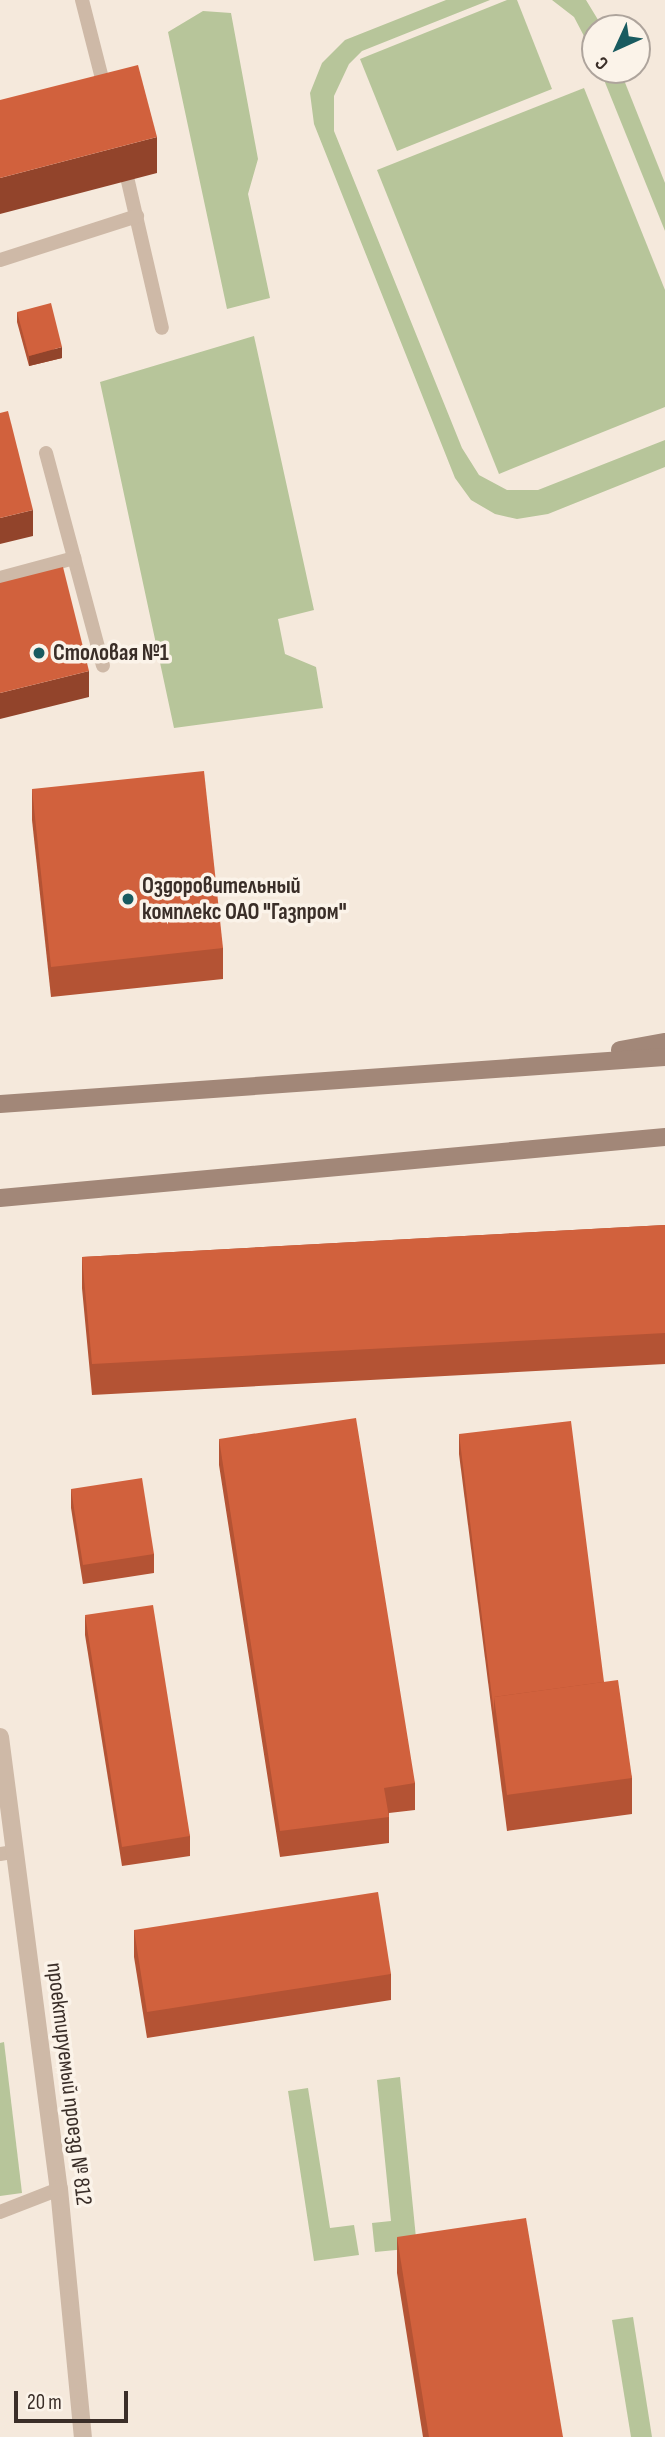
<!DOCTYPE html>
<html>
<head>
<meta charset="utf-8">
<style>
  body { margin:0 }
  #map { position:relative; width:665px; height:2437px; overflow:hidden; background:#f5e9dc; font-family:"Sofia Sans Condensed",sans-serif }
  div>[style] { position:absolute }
  .green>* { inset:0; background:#b7c59a }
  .service>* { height:14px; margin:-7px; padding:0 7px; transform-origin:7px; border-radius:7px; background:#ceb9a7 }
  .tertiary>* { height:18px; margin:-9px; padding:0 9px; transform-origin:9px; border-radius:9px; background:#ceb9a7 }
  .secondary>* { height:18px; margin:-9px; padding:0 9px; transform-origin:9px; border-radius:9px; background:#a28778 }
  .wall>* { inset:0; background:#b45334 }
  .shaded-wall>* { inset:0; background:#92442b }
  .building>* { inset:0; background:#d1613d }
  .dots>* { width:19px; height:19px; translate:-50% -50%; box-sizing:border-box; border:4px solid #fbf3e9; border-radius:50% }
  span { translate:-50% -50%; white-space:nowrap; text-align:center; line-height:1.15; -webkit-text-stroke:7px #fbf3e9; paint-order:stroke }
  .poi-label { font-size:23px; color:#3a2e28; font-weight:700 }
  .left { translate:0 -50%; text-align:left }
  .street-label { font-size:23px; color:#3a2e28 }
  .north { position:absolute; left:581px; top:14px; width:70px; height:70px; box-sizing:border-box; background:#fbf3e9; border:2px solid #aea49c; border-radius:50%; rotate:225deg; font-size:19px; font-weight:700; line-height:28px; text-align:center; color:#3a2e28 }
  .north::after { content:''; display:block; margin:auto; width:24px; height:32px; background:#195b60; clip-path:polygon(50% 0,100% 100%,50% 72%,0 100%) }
  .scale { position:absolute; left:14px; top:2391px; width:114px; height:32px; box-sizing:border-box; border:4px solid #3a2e28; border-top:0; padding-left:9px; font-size:21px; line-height:24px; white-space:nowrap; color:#3a2e28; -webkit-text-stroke:5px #fbf3e9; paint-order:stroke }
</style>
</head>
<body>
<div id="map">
  <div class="green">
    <div style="clip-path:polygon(446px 0,490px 0,362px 51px,349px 64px,334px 96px,334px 131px,462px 448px,479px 475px,507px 490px,538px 490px,665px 440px,665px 467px,548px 514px,517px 519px,495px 514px,471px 500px,455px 478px,314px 124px,310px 93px,322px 63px,345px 40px)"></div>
    <div style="clip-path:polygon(507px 0,517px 0,552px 89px,397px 151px,360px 59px)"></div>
    <div style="clip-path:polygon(552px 0,586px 0,603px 28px,595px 28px,595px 57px,574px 17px)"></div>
    <div style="clip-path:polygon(203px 11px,231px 13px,258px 159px,248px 194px,270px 298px,227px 309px,168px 32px)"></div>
    <div style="clip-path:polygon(600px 70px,620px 70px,665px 183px,665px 231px)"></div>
    <div style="clip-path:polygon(584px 88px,665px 290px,665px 407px,499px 474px,377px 170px)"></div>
    <div style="clip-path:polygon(254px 336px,314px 610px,278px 619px,285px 654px,316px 667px,323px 708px,174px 728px,100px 382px)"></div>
    <div style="clip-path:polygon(4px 2042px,22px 2193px,0 2196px,0 2043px)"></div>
    <div style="clip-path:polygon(400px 2077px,417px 2248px,375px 2252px,372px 2223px,391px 2221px,377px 2080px)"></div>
    <div style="clip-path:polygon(308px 2088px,330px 2228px,354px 2225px,359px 2255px,314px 2261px,288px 2091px)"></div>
    <div style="clip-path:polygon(633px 2317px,652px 2437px,631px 2437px,612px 2320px)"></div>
  </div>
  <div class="service">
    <div style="left:82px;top:0;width:93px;rotate:75.7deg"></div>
    <div style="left:124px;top:164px;width:168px;rotate:77deg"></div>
    <div style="left:0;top:260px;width:144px;rotate:-17.8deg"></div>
    <div style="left:46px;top:453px;width:220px;rotate:75deg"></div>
    <div style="left:0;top:578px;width:77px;rotate:-15.1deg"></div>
    <div style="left:0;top:1854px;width:12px;rotate:-9deg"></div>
    <div style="left:0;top:2212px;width:63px;rotate:-21.3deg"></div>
  </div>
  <div class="tertiary">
    <div style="left:0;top:1737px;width:456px;rotate:82.6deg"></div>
    <div style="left:59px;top:2189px;width:249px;rotate:84.5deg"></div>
  </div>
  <div class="secondary">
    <div style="left:620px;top:1050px;width:46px;rotate:-10.1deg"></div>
    <div style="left:0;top:1104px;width:667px;rotate:-4.04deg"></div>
    <div style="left:0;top:1198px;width:668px;rotate:-5.24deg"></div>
  </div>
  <div class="wall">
    <div style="clip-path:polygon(17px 312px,62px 358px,29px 366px,17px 322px)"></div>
    <div style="clip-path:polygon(32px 789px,223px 948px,223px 979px,51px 997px,32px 820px)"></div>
    <div style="clip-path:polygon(665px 1225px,665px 1364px,92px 1395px,82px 1288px,82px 1257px)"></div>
    <div style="clip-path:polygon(459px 1434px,604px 1682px,632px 1778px,632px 1814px,507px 1831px,459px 1454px)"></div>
    <div style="clip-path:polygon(219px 1439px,415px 1783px,415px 1810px,389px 1813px,389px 1843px,280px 1857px,219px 1465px)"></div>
    <div style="clip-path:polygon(71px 1489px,154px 1554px,154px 1573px,83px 1584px,71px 1508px)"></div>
    <div style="clip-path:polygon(85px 1615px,190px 1836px,190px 1856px,122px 1866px,85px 1635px)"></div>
    <div style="clip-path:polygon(134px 1930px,391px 1974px,391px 2000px,147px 2038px,134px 1957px)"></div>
    <div style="clip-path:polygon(397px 2237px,563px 2437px,423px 2437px,397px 2273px)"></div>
  </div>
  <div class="shaded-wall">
    <div style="clip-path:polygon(157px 137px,157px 173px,0 214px,0 178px)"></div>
    <div style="clip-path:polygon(62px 347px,62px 358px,29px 366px,29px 356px)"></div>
    <div style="clip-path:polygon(33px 510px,33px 536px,0 544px,0 518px)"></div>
    <div style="clip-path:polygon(89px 671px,89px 697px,0 719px,0 693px)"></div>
  </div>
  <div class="building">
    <div style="clip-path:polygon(138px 65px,157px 137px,0 178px,0 100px)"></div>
    <div style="clip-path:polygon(51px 303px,62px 347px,29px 356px,17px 312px)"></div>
    <div style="clip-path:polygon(8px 411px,33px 510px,0 518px,0 413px)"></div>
    <div style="clip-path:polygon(63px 567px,89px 671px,0 693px,0 583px)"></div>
    <div style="clip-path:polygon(204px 771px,223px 948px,51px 967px,32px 789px)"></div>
    <div style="clip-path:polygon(665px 1225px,665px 1333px,92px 1364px,82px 1257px)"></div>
    <div style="clip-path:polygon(356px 1418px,415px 1783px,384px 1788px,389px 1817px,280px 1831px,219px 1439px)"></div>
    <div style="clip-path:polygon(571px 1421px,604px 1682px,494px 1697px,494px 1713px,459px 1434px)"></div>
    <div style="clip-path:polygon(142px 1478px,154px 1554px,83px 1565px,71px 1489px)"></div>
    <div style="clip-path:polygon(153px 1605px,190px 1836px,122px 1847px,85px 1615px)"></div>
    <div style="clip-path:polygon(618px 1680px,632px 1778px,507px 1795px,494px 1697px)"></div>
    <div style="clip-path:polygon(378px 1892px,391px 1974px,147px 2012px,134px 1930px)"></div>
    <div style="clip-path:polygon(526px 2218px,563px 2437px,429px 2437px,397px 2237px)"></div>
  </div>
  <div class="dots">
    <div style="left:39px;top:653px;background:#195b60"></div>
    <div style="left:128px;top:899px;background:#195b60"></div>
  </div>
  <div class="poi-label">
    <span class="left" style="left:53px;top:653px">Столовая №1</span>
    <span class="left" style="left:142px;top:899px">Оздоровительный<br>комплекс ОАО "Газпром"</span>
  </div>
  <div class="street-label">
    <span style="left:69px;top:2084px;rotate:83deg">проектируемый проезд № 812</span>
  </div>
  <div class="north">С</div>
  <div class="scale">20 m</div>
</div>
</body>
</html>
